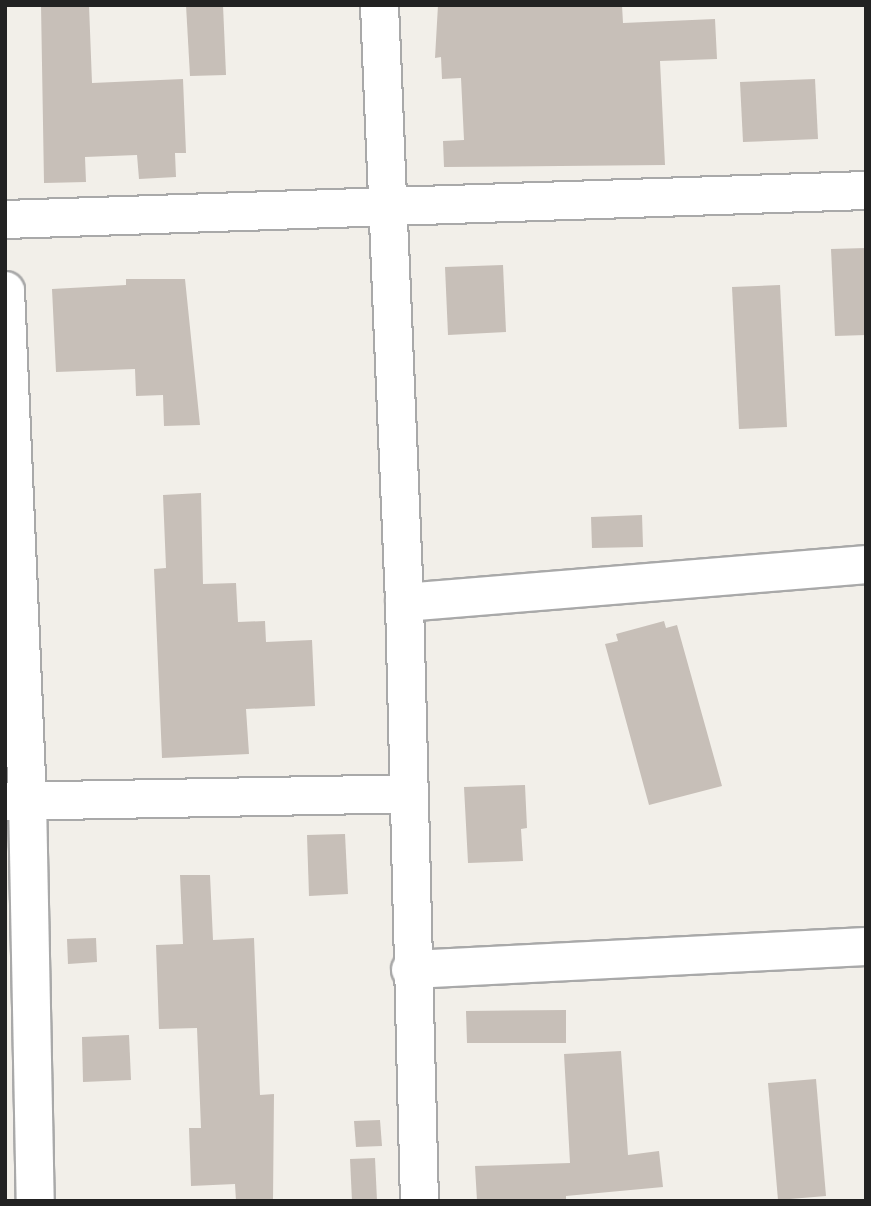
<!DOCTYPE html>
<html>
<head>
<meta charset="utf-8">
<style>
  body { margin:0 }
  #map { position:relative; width:871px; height:1206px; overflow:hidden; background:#f2efe9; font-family:"DejaVu Sans",sans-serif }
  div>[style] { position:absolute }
  .building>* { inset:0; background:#c7bfb8 }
  .roads { filter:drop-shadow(2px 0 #a9a9a9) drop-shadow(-2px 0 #a9a9a9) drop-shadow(0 2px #a9a9a9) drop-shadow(0 -2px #a9a9a9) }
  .street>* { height:37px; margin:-18.5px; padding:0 18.5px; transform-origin:18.5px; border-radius:18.5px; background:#fff }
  span { translate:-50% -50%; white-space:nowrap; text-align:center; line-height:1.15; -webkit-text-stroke:5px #fff; paint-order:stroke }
  .frame { position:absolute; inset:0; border:7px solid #222; pointer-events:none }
</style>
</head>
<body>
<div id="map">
  <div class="building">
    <div style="clip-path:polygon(41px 5px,89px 5px,92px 83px,183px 79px,186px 153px,175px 153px,176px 177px,139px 179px,137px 155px,85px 157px,86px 182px,44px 183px)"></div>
    <div style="clip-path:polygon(186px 5px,223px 5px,226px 75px,190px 76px)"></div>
    <div style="clip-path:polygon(438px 5px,622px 5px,623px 23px,715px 19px,717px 59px,660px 61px,665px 165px,444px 167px,443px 141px,464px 140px,461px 78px,442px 79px,441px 57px,435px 58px)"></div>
    <div style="clip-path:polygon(815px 79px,818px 139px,743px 142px,740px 82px)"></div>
    <div style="clip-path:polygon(866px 248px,866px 335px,835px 336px,831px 249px)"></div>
    <div style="clip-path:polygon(503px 265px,506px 332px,448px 335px,445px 267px)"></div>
    <div style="clip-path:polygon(126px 279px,185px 279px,200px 425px,164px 426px,163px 395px,136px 396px,135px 369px,56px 372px,52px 289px,126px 285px)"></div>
    <div style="clip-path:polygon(780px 285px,787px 427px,739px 429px,732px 287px)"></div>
    <div style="clip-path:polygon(201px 493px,203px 584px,236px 583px,238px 622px,265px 621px,266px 642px,312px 640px,315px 706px,246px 709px,249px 754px,162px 758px,154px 569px,166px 568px,163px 495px)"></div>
    <div style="clip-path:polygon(642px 515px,643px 547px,592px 548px,591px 517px)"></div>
    <div style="clip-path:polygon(664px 621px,666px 628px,677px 625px,722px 786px,649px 805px,605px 644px,618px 641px,616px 634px)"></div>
    <div style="clip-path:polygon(525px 785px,527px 828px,521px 829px,523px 861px,468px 863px,464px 787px)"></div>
    <div style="clip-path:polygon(345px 834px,348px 894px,309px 896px,307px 835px)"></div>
    <div style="clip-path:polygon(180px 875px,210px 875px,213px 940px,254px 938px,260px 1095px,274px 1094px,273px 1201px,236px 1201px,235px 1184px,191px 1186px,189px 1128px,201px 1128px,197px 1028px,159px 1029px,156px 945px,183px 944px)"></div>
    <div style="clip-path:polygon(96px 938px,97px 962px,68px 964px,67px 939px)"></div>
    <div style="clip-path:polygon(566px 1010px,566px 1043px,467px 1043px,466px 1011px)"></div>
    <div style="clip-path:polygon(129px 1035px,131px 1080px,83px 1082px,82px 1037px)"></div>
    <div style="clip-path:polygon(621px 1051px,628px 1155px,659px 1151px,663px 1187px,566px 1196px,566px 1201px,477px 1201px,475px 1166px,570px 1163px,564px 1054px)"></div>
    <div style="clip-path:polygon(816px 1079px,826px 1196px,778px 1200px,768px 1083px)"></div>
    <div style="clip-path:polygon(380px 1120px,382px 1146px,356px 1147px,354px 1121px)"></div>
    <div style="clip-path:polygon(375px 1158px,377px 1201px,352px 1201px,350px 1159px)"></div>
  </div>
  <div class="roads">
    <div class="street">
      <div style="left:379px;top:5px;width:598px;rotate:87.6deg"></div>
      <div style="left:404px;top:602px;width:599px;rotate:88.57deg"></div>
      <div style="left:5px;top:219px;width:861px;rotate:-1.93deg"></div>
      <div style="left:5px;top:290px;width:509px;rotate:87.53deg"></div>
      <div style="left:27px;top:799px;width:402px;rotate:88.9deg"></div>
      <div style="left:404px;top:602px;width:464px;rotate:-4.7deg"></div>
      <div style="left:5px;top:801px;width:402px;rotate:-1.1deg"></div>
      <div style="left:410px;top:969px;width:457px;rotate:-2.9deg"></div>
    </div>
  </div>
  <div class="frame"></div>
</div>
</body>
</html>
